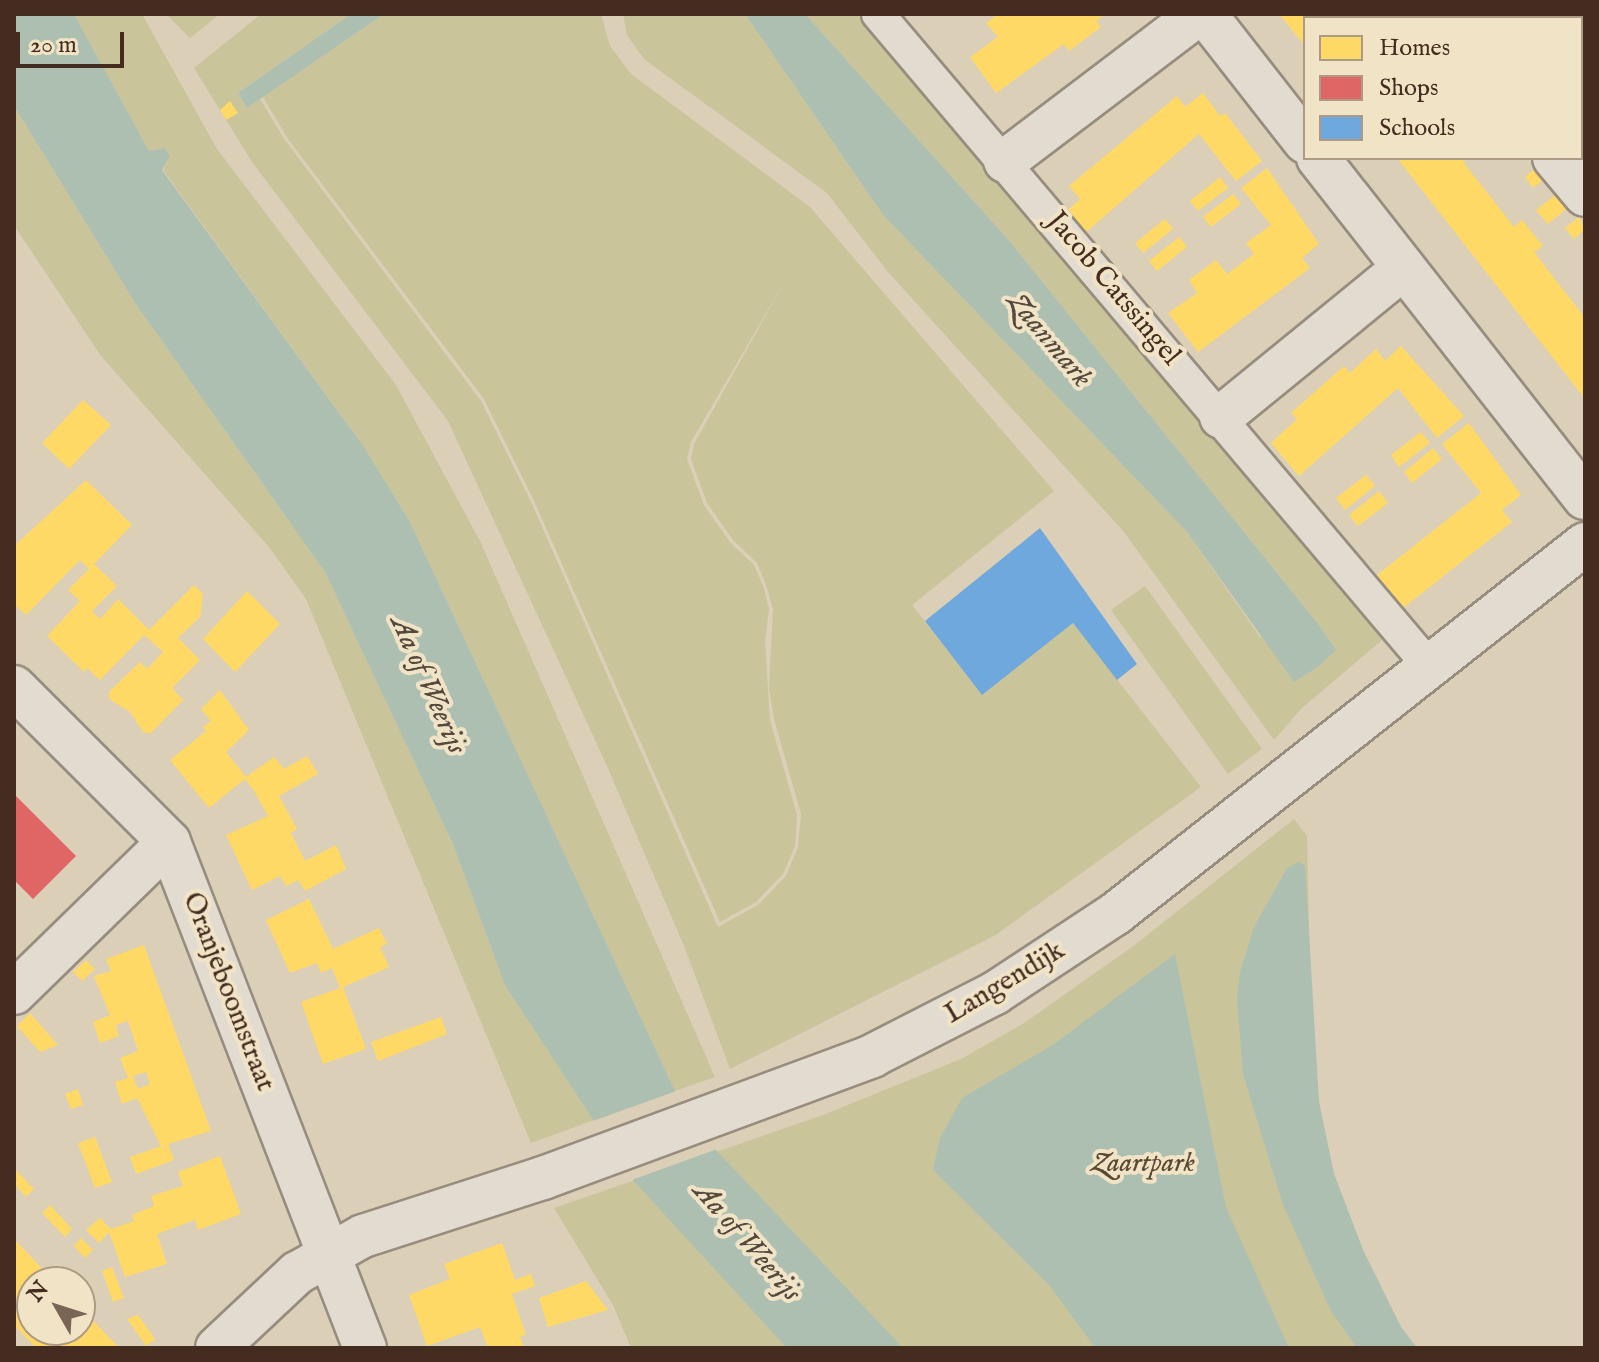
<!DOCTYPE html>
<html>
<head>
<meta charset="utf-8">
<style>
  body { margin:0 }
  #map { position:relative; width:1599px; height:1362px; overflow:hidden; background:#dbcfb7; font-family:"IM FELL English",serif }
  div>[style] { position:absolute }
  .green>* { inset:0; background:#cac49a }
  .water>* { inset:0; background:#adbfb1 }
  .pier>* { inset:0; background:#dbcfb7 }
  .homes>* { inset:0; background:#ffd966 }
  .shops>* { inset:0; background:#e06666 }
  .schools>* { inset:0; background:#6fa8dc }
  .roads { filter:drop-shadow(2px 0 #978d7e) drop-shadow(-2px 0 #978d7e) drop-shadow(0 2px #978d7e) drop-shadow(0 -2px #978d7e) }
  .pedestrian>* { height:32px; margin:-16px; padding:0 16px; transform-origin:16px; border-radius:16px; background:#e2dcd0 }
  .minor>* { height:42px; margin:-21px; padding:0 21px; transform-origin:21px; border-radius:21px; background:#e2dcd0 }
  span { translate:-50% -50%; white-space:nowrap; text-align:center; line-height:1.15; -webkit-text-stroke:8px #f1e4c6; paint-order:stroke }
  .street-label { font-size:28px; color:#442c20 }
  .park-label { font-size:28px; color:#5c4934; font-style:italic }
  .water-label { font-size:30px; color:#55483d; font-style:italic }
  .frame { position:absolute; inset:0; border:16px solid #442c20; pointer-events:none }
  .legend { position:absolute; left:1303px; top:16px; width:280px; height:144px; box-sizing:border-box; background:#f1e4c6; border:2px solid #ac9a84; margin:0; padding:10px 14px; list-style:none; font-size:24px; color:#442c20 }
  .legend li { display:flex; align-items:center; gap:16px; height:40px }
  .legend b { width:40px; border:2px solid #ac9a84 }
  .north { position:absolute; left:16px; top:1266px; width:80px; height:80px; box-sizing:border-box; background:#f1e4c6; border:2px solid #ac9a84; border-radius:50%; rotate:309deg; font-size:22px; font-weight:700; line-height:32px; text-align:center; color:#442c20 }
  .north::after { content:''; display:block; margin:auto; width:28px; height:36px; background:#796555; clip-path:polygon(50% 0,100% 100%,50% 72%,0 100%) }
  .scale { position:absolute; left:16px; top:32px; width:108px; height:36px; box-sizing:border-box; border:4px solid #442c20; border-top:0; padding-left:10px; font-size:24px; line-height:28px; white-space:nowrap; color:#442c20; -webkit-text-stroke:6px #f1e4c6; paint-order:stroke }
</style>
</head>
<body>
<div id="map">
  <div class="green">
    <div style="clip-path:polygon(74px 14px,142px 14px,217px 149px,396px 385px,480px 541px,715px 1077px,675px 1091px,410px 522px,364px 447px,163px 170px,170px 155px,165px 148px,149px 151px)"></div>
    <div style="clip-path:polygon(166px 14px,220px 14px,190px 38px)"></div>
    <div style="clip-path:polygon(261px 14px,351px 14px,238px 93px,247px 108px,260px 99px,285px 140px,481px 401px,532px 504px,718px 927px,758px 905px,786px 876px,798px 847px,801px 814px,774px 719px,769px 688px,773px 609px,766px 585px,757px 563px,733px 540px,707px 503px,691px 459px,694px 444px,786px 279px,691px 442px,687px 459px,704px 505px,730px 542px,754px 565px,763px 586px,769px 609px,765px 642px,770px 720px,797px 815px,795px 846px,783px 874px,756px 902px,720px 922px,535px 503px,484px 399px,288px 139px,263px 97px,384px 14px,601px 14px,610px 46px,631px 74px,810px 207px,1054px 491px,912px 605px,982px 694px,1073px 623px,1201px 787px,994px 936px,730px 1069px,684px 946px,607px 766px,448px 421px,252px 162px,194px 68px)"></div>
    <div style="clip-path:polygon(623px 14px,745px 14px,883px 215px,1187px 532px,1260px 637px,1319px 625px,1007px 238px,805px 14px,860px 14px,1388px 635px,1302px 708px,1274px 740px,1124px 532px,888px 272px,827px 193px,644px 59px,627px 35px)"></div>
    <div style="clip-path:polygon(14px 106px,137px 306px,325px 572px,452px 842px,505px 985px,597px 1119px,531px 1143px,306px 599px,269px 547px,101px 356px,14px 225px)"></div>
    <div style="clip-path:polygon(1145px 586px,1262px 749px,1228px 774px,1111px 610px)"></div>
    <div style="clip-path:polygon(1294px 819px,1307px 836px,1311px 1018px,1319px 1102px,1334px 1174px,1363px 1250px,1401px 1327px,1417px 1348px,631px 1348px,613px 1305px,554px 1208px,823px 1115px,961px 1059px,1024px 1023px,1132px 947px)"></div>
  </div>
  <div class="water">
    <div style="clip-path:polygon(14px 14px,74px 14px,149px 151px,165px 148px,170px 156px,162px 170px,364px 447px,410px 522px,675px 1091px,716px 1150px,903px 1348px,787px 1348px,632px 1179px,505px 985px,452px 842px,325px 572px,137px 306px,14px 106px)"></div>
    <div style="clip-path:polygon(351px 14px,384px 14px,247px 108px,238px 93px)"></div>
    <div style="clip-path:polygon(745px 14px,805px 14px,1007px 238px,1319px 625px,1336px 650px,1319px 666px,1294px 682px,1187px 532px,883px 215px)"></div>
    <div style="clip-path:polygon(1299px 862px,1305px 865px,1319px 1102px,1334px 1174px,1363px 1250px,1401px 1327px,1417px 1348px,1357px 1348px,1331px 1311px,1283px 1205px,1243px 1074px,1237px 999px,1240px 972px,1254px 927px,1287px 868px)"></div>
    <div style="clip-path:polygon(1175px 954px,1226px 1207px,1289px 1348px,1095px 1348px,1051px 1287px,933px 1170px,940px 1138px,962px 1098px,1051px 1046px)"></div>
  </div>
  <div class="pier">
    <div style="clip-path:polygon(679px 1090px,720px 1148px,629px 1181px,593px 1121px)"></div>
  </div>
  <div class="homes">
    <div style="clip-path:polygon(998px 14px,1105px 14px,1096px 21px,1101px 27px,1069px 51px,1064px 44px,996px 93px,970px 57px,998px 37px,986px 23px)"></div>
    <div style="clip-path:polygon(1279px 14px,1348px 14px,1352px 18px,1305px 18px,1305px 46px)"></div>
    <div style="clip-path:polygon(1573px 14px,1585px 14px,1581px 89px,1581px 18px,1567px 18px)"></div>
    <div style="clip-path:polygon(1203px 93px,1220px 116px,1225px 113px,1262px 161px,1236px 181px,1199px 134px,1085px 233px,1067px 211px,1080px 199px,1069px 186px,1177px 96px,1185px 107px)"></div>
    <div style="clip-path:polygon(1581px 96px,1585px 101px,1585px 159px,1581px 154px)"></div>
    <div style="clip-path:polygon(230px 101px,238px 113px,226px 120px,220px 110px)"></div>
    <div style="clip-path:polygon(1397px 158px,1468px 158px,1463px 162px,1514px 227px,1522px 220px,1543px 246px,1534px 252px,1585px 318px,1585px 399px)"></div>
    <div style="clip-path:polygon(1538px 166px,1547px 177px,1533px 188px,1525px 177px)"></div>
    <div style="clip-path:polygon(1267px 168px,1319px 244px,1302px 258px,1310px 268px,1198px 352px,1168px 313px,1197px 293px,1189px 280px,1216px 260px,1227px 274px,1254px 254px,1246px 243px,1271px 225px,1241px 188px)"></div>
    <div style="clip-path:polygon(1220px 177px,1228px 188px,1198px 211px,1190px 201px)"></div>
    <div style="clip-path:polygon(1559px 192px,1570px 206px,1548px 224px,1536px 210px)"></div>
    <div style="clip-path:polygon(1233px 194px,1241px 204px,1211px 227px,1203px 217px)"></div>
    <div style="clip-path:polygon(1579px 217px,1585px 230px,1574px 239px,1565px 228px)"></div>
    <div style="clip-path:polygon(1165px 219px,1173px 229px,1143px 253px,1135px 243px)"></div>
    <div style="clip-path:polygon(1179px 237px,1187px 247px,1157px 271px,1149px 261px)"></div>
    <div style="clip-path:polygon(1401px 346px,1464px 416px,1437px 438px,1398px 388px,1299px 476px,1271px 443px,1297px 419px,1291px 413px,1344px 366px,1350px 373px,1376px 349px,1385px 361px)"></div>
    <div style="clip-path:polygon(83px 400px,111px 425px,69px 469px,42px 443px)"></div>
    <div style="clip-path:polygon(1469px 423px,1521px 495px,1502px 510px,1512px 522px,1403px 608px,1377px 575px,1481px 493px,1442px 444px)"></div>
    <div style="clip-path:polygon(1421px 432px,1430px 443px,1399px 467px,1391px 455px)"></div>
    <div style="clip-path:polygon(1433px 448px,1442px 459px,1412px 483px,1404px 472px)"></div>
    <div style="clip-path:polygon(1366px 475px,1375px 486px,1345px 510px,1336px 498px)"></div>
    <div style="clip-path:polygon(86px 480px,132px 525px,94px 564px,117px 586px,92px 611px,100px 619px,118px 599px,149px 630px,194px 585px,203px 594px,200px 617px,178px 638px,200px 660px,172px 688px,183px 700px,151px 733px,144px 733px,130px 712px,109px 699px,109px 692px,140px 662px,147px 669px,163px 652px,144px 635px,100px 680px,87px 668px,84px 672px,47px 636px,80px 601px,68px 590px,89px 569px,80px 560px,26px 615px,14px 604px,14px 546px)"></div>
    <div style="clip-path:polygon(1379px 491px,1388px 503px,1358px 526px,1349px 515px)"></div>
    <div style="clip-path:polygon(247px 591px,280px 624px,235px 672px,203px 639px)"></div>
    <div style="clip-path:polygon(220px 690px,249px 730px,226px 752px,246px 777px,274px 757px,284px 769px,307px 756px,318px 774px,279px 796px,297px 829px,291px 833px,305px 861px,336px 845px,346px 869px,305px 891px,298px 880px,286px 886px,280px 876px,252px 890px,226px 835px,268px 816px,254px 791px,245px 779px,209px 808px,170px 760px,206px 731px,203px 727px,211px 721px,201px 709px)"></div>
    <div style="clip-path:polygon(309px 899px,333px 949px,379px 928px,387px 944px,380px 947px,389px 967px,343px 987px,366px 1049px,323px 1064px,301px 1002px,340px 988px,332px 968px,321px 973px,317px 963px,290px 973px,266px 920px)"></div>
    <div style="clip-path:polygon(evenodd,144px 945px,211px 1131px,168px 1144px,174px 1160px,136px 1174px,130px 1157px,161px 1146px,137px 1098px,122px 1104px,115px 1082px,128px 1078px,120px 1058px,138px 1051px,128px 1021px,116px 1025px,119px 1036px,100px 1043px,93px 1022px,110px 1015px,94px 976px,111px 971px,106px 959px,144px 945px,146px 1072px,150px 1084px,138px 1089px,133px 1076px,146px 1072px)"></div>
    <div style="clip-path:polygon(86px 960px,95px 969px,82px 981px,73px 972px)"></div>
    <div style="clip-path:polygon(30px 1013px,58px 1045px,40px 1052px,17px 1026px)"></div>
    <div style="clip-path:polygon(441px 1017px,447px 1034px,378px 1061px,371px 1042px)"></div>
    <div style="clip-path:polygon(78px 1089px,83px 1105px,71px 1109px,65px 1094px)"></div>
    <div style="clip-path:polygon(95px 1137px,112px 1182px,95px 1188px,78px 1143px)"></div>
    <div style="clip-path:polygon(220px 1156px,241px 1214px,198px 1230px,195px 1220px,157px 1234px,167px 1264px,125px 1277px,109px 1232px,99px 1243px,86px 1230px,100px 1218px,111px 1229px,134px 1221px,132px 1215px,154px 1206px,151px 1196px,183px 1186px,178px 1172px)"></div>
    <div style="clip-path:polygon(14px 1168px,34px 1189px,26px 1197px,14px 1184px)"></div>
    <div style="clip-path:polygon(50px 1205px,72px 1229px,65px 1237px,42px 1213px)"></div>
    <div style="clip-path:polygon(81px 1238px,93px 1250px,85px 1258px,74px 1246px)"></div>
    <div style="clip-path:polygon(14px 1239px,55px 1282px,32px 1282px,32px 1330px,80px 1330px,80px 1307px,119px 1348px,36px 1348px,14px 1325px)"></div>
    <div style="clip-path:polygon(502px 1243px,515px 1280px,531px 1274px,535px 1286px,512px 1294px,526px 1335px,520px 1336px,524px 1348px,488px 1348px,480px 1327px,427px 1346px,409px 1295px,450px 1279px,444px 1264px)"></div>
    <div style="clip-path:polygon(112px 1267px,124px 1298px,113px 1302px,102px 1271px)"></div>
    <div style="clip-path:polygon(586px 1281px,608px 1310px,548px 1327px,539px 1298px)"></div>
    <div style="clip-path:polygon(138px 1315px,155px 1339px,146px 1346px,127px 1319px)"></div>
  </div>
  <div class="shops">
    <div style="clip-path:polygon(14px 794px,76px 856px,33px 899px,14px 880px)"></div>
  </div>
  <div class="schools">
    <div style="clip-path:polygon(1040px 528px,1137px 664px,1117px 680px,1073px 623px,982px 695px,925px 621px)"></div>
  </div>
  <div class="roads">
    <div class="pedestrian">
      <div style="left:878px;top:14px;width:854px;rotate:49.8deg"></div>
    </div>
    <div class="minor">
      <div style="left:1205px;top:14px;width:162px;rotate:52deg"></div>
      <div style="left:1536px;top:18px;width:6px;rotate:-39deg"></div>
      <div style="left:1318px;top:158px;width:432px;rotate:51.9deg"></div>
      <div style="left:1554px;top:158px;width:48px;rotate:50deg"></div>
      <div style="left:1005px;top:161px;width:243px;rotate:-37.2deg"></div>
      <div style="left:1221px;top:417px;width:236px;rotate:-39.2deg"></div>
      <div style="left:14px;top:687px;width:219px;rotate:45deg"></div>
      <div style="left:169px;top:842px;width:543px;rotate:68.83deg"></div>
      <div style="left:14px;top:993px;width:216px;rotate:-44.3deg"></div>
      <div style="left:217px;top:1348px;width:110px;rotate:-43.2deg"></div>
      <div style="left:297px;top:1273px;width:76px;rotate:-29.3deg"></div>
      <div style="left:363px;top:1236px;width:189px;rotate:-17.9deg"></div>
      <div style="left:543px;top:1178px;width:351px;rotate:-20.3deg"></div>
      <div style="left:872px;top:1056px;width:138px;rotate:-27.1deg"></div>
      <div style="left:995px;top:993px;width:144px;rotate:-33.4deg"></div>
      <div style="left:1115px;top:914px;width:598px;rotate:-38.21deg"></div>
    </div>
  </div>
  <div class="street-label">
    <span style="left:1113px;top:289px;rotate:50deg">Jacob Catssingel</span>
    <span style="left:1005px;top:983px;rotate:-31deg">Langendijk</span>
    <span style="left:228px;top:992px;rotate:69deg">Oranjeboomstraat</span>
  </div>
  <div class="park-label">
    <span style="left:1143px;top:1164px">Zaartpark</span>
  </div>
  <div class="water-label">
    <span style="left:1049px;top:340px;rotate:50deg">Zaanmark</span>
    <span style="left:428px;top:685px;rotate:66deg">Aa of Weerijs</span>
    <span style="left:747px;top:1242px;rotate:49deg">Aa of Weerijs</span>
  </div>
  <div class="frame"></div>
  <ul class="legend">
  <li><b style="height:22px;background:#ffd966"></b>Homes</li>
  <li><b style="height:22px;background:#e06666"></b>Shops</li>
  <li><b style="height:22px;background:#6fa8dc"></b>Schools</li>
  </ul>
  <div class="north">N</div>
  <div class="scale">20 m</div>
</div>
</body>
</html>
